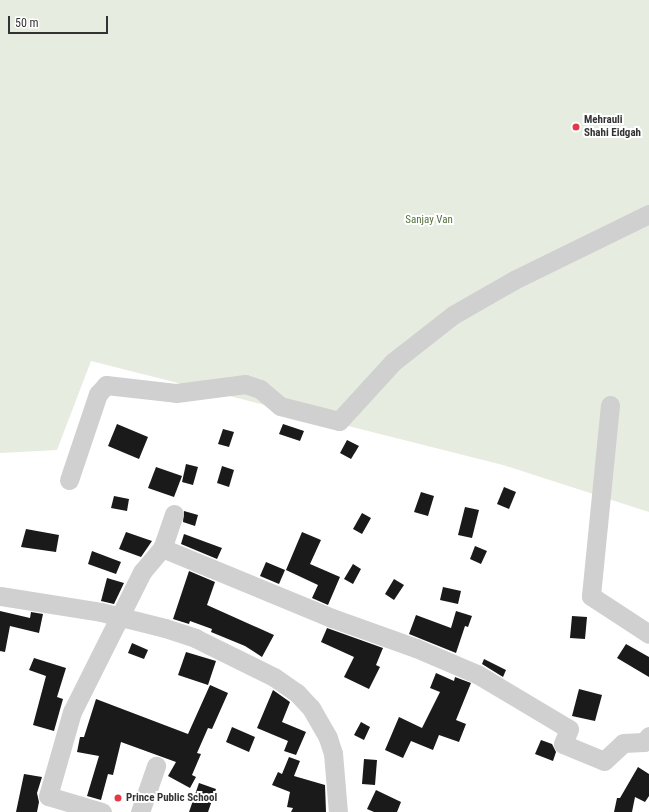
<!DOCTYPE html>
<html>
<head>
<meta charset="utf-8">
<style>
  body { margin:0 }
  #map { position:relative; width:649px; height:812px; overflow:hidden; background:#fff; font-family:"Roboto Condensed",sans-serif }
  div>[style] { position:absolute }
  .green>* { inset:0; background:#e6ecdf }
  .building>* { inset:0; background:#1a1a1a }
  .minor>* { height:19px; margin:-9.5px; padding:0 9.5px; transform-origin:9.5px; border-radius:9.5px; background:#d0d0d0 }
  .dots>* { width:11px; height:11px; translate:-50% -50%; box-sizing:border-box; border:2px solid #fff; border-radius:50% }
  span { translate:-50% -50%; white-space:nowrap; text-align:center; line-height:1.15; -webkit-text-stroke:4px #fff; paint-order:stroke }
  .poi-label { font-size:11px; color:#333; font-weight:700 }
  .left { translate:0 -50%; text-align:left }
  .park-label { font-size:11px; color:#56703f }
  .scale { position:absolute; left:8px; top:16px; width:100px; height:18px; box-sizing:border-box; border:2px solid #333; border-top:0; padding-left:5px; font-size:12px; line-height:14px; white-space:nowrap; color:#333; -webkit-text-stroke:3px #fff; paint-order:stroke }
</style>
</head>
<body>
<div id="map">
  <div class="green">
    <div style="clip-path:polygon(0 0,649px 0,649px 512px,503px 465px,91px 361px,57px 450px,0 453px)"></div>
  </div>
  <div class="building">
    <div style="clip-path:polygon(117px 424px,148px 437px,139px 459px,108px 446px)"></div>
    <div style="clip-path:polygon(283px 424px,304px 431px,300px 441px,279px 434px)"></div>
    <div style="clip-path:polygon(223px 429px,234px 432px,229px 447px,218px 444px)"></div>
    <div style="clip-path:polygon(347px 440px,359px 446px,351px 459px,340px 453px)"></div>
    <div style="clip-path:polygon(186px 464px,198px 467px,193px 485px,182px 482px)"></div>
    <div style="clip-path:polygon(222px 466px,234px 470px,229px 487px,217px 483px)"></div>
    <div style="clip-path:polygon(156px 467px,182px 476px,174px 497px,148px 488px)"></div>
    <div style="clip-path:polygon(504px 487px,516px 492px,509px 509px,497px 504px)"></div>
    <div style="clip-path:polygon(421px 492px,434px 496px,428px 516px,414px 512px)"></div>
    <div style="clip-path:polygon(114px 496px,129px 499px,127px 511px,111px 508px)"></div>
    <div style="clip-path:polygon(465px 507px,479px 510px,472px 538px,458px 535px)"></div>
    <div style="clip-path:polygon(184px 511px,198px 515px,195px 526px,183px 522px)"></div>
    <div style="clip-path:polygon(362px 513px,371px 518px,362px 534px,353px 529px)"></div>
    <div style="clip-path:polygon(26px 529px,59px 535px,56px 552px,21px 547px)"></div>
    <div style="clip-path:polygon(126px 532px,152px 541px,141px 557px,119px 549px)"></div>
    <div style="clip-path:polygon(302px 532px,321px 540px,310px 564px,340px 577px,328px 605px,312px 598px,318px 585px,286px 570px)"></div>
    <div style="clip-path:polygon(184px 534px,222px 548px,217px 559px,181px 544px)"></div>
    <div style="clip-path:polygon(475px 546px,487px 551px,481px 564px,470px 559px)"></div>
    <div style="clip-path:polygon(92px 551px,121px 562px,116px 574px,88px 564px)"></div>
    <div style="clip-path:polygon(266px 562px,285px 570px,279px 584px,260px 576px)"></div>
    <div style="clip-path:polygon(353px 564px,361px 569px,353px 584px,344px 579px)"></div>
    <div style="clip-path:polygon(189px 571px,215px 582px,207px 605px,274px 635px,262px 657px,245px 646px,211px 632px,212px 629px,190px 621px,189px 624px,173px 619px)"></div>
    <div style="clip-path:polygon(107px 578px,124px 583px,114px 604px,101px 601px)"></div>
    <div style="clip-path:polygon(394px 579px,404px 585px,394px 600px,385px 594px)"></div>
    <div style="clip-path:polygon(443px 587px,461px 591px,458px 604px,440px 600px)"></div>
    <div style="clip-path:polygon(0 611px,30px 618px,31px 612px,43px 614px,39px 633px,10px 626px,5px 652px,0 651px)"></div>
    <div style="clip-path:polygon(456px 611px,472px 616px,468px 627px,465px 626px,456px 653px,409px 634px,416px 615px,451px 628px)"></div>
    <div style="clip-path:polygon(572px 616px,587px 617px,585px 639px,570px 638px)"></div>
    <div style="clip-path:polygon(327px 628px,383px 648px,376px 665px,380px 667px,369px 689px,344px 677px,354px 657px,321px 642px)"></div>
    <div style="clip-path:polygon(132px 643px,148px 650px,144px 659px,128px 653px)"></div>
    <div style="clip-path:polygon(626px 644px,649px 657px,649px 677px,617px 658px)"></div>
    <div style="clip-path:polygon(186px 652px,216px 661px,208px 685px,178px 675px)"></div>
    <div style="clip-path:polygon(34px 658px,66px 668px,57px 697px,63px 699px,54px 731px,33px 725px,46px 676px,29px 670px)"></div>
    <div style="clip-path:polygon(484px 659px,506px 670px,503px 677px,482px 664px)"></div>
    <div style="clip-path:polygon(436px 673px,454px 681px,455px 677px,471px 683px,456px 720px,466px 724px,459px 742px,439px 735px,433px 750px,411px 741px,403px 758px,385px 750px,399px 717px,422px 728px,440px 692px,430px 688px)"></div>
    <div style="clip-path:polygon(210px 685px,228px 693px,212px 729px,208px 728px,197px 753px,201px 754px,192px 775px,196px 777px,190px 788px,168px 776px,176px 762px,121px 742px,113px 775px,108px 774px,101px 800px,87px 796px,99px 756px,77px 752px,80px 737px,84px 737px,96px 699px,188px 734px)"></div>
    <div style="clip-path:polygon(579px 689px,602px 695px,595px 721px,572px 716px)"></div>
    <div style="clip-path:polygon(273px 690px,290px 702px,282px 722px,306px 732px,296px 755px,284px 751px,288px 741px,257px 728px)"></div>
    <div style="clip-path:polygon(361px 722px,370px 727px,364px 740px,354px 735px)"></div>
    <div style="clip-path:polygon(232px 727px,255px 737px,249px 752px,226px 742px)"></div>
    <div style="clip-path:polygon(541px 740px,552px 744px,556px 752px,553px 761px,535px 754px)"></div>
    <div style="clip-path:polygon(289px 757px,300px 761px,294px 776px,325px 785px,326px 812px,291px 812px,293px 808px,287px 807px,290px 792px,272px 785px,278px 772px,282px 774px)"></div>
    <div style="clip-path:polygon(364px 759px,377px 760px,375px 785px,362px 784px)"></div>
    <div style="clip-path:polygon(638px 767px,649px 774px,649px 796px,645px 802px,635px 797px,632px 812px,614px 812px,617px 798px,620px 798px)"></div>
    <div style="clip-path:polygon(24px 774px,42px 777px,37px 793px,39px 802px,37px 812px,16px 812px)"></div>
    <div style="clip-path:polygon(199px 783px,216px 789px,208px 812px,189px 812px)"></div>
    <div style="clip-path:polygon(376px 790px,401px 802px,397px 812px,374px 812px,367px 809px)"></div>
  </div>
  <div class="minor">
    <div style="left:610px;top:405px;width:192px;rotate:95.7deg"></div>
    <div style="left:591px;top:596px;width:69px;rotate:33.2deg"></div>
    <div style="left:69px;top:480px;width:91px;rotate:-71.4deg"></div>
    <div style="left:98px;top:394px;width:12px;rotate:-48deg"></div>
    <div style="left:106px;top:385px;width:70px;rotate:6.5deg"></div>
    <div style="left:176px;top:393px;width:70px;rotate:-7.4deg"></div>
    <div style="left:245px;top:384px;width:16px;rotate:18deg"></div>
    <div style="left:260px;top:389px;width:26px;rotate:40deg"></div>
    <div style="left:280px;top:406px;width:61px;rotate:14.3deg"></div>
    <div style="left:339px;top:421px;width:80px;rotate:-47.5deg"></div>
    <div style="left:393px;top:362px;width:76px;rotate:-38.1deg"></div>
    <div style="left:453px;top:315px;width:70px;rotate:-29.8deg"></div>
    <div style="left:514px;top:280px;width:150px;rotate:-26.1deg"></div>
    <div style="left:174px;top:514px;width:36px;rotate:109deg"></div>
    <div style="left:162px;top:548px;width:184px;rotate:22.4deg"></div>
    <div style="left:332px;top:618px;width:89px;rotate:19.7deg"></div>
    <div style="left:416px;top:648px;width:66px;rotate:23.1deg"></div>
    <div style="left:477px;top:674px;width:107px;rotate:30.9deg"></div>
    <div style="left:569px;top:729px;width:16px;rotate:112deg"></div>
    <div style="left:563px;top:744px;width:44px;rotate:22.5deg"></div>
    <div style="left:604px;top:761px;width:26px;rotate:-43deg"></div>
    <div style="left:623px;top:743px;width:21px;rotate:-3deg"></div>
    <div style="left:644px;top:742px;width:8px;rotate:-50deg"></div>
    <div style="left:0;top:596px;width:102px;rotate:9deg"></div>
    <div style="left:101px;top:612px;width:66px;rotate:14deg"></div>
    <div style="left:165px;top:628px;width:32px;rotate:18deg"></div>
    <div style="left:195px;top:638px;width:88px;rotate:26.3deg"></div>
    <div style="left:274px;top:677px;width:28px;rotate:35deg"></div>
    <div style="left:297px;top:693px;width:21px;rotate:47deg"></div>
    <div style="left:311px;top:708px;width:34px;rotate:60deg"></div>
    <div style="left:328px;top:738px;width:16px;rotate:72deg"></div>
    <div style="left:333px;top:753px;width:59px;rotate:85.2deg"></div>
    <div style="left:102px;top:812px;width:56px;rotate:-163.5deg"></div>
    <div style="left:48px;top:796px;width:87px;rotate:-74.1deg"></div>
    <div style="left:72px;top:712px;width:157px;rotate:-63.4deg"></div>
    <div style="left:142px;top:572px;width:31px;rotate:-50deg"></div>
    <div style="left:140px;top:812px;width:49px;rotate:-70.8deg"></div>
  </div>
  <div class="dots">
    <div style="left:576px;top:127px;background:#e63946"></div>
    <div style="left:118px;top:798px;background:#e63946"></div>
  </div>
  <div class="poi-label">
    <span class="left" style="left:584px;top:127px">Mehrauli<br>Shahi Eidgah</span>
    <span class="left" style="left:126px;top:798px">Prince Public School</span>
  </div>
  <div class="park-label">
    <span style="left:429px;top:220px">Sanjay Van</span>
  </div>
  <div class="scale">50 m</div>
</div>
</body>
</html>
